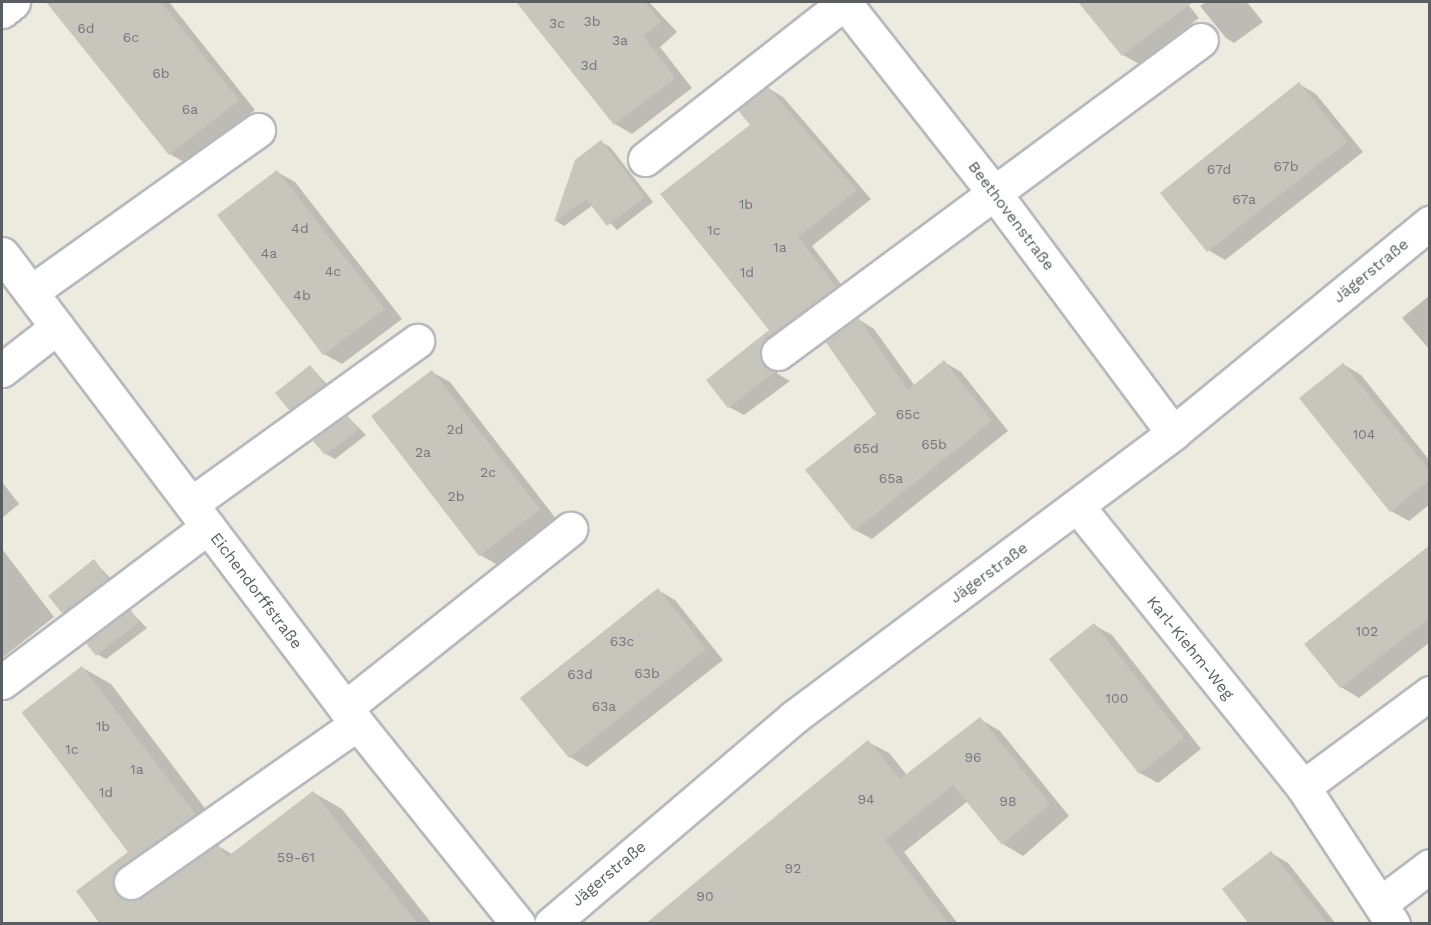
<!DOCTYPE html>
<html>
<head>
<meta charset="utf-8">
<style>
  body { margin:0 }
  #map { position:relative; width:1431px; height:925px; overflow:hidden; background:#edeae0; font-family:"Work Sans",sans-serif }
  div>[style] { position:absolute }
  .shadow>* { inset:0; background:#0003 }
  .building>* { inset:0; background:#c8c5bd }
  .roads { filter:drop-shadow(2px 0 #b6b9be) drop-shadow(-2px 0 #b6b9be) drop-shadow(0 2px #b6b9be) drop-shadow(0 -2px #b6b9be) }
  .minor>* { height:33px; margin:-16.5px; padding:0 16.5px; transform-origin:16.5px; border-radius:16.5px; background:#fff }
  span { translate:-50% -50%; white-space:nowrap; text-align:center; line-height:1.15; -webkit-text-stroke:4.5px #fff; paint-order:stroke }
  .number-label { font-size:14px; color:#75787a }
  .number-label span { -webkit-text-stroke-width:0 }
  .street-label { font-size:16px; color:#595e63 }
  .frame { position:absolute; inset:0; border:3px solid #595e63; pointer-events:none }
</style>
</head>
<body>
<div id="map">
  <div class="shadow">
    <div style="clip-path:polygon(53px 2px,169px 2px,255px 110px,187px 164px,170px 154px)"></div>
    <div style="clip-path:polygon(518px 2px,624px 2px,627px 6px,633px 2px,649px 2px,677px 32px,660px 47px,692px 88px,632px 134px,615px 124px)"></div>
    <div style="clip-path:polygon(1082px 2px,1186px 2px,1199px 18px,1139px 64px,1123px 55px)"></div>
    <div style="clip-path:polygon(1206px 2px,1247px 2px,1263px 22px,1234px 43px,1226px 38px,1200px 6px)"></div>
    <div style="clip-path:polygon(1299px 84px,1316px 94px,1363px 152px,1225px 260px,1208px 250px)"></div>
    <div style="clip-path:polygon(768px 88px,783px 97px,871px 199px,812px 246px,850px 296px,774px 365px,778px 374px,790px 381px,744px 415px,729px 407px,708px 380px,771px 331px,752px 125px)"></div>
    <div style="clip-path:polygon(601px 142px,610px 147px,653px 202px,617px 230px,593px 205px,564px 226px,556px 221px,576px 161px)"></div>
    <div style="clip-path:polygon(277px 172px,295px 182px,402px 319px,342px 364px,324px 354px)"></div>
    <div style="clip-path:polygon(1430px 295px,1430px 350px,1402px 318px)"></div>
    <div style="clip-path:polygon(858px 319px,874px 329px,915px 386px,944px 362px,961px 372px,1008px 431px,872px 539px,855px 530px,878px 414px)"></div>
    <div style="clip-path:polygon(1343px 364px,1361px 375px,1430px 461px,1430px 504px,1409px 521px,1391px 511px)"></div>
    <div style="clip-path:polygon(311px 367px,332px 390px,299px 414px,290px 409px)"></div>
    <div style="clip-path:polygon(432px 372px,450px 382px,557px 520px,498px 565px,480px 555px,374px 416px)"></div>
    <div style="clip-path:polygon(347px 416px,366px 435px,335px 459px,326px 454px)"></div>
    <div style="clip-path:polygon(2px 482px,19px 504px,2px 518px)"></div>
    <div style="clip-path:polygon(2px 549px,54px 617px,2px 658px)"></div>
    <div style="clip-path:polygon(94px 561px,116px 584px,72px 617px,63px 612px)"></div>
    <div style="clip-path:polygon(1430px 562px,1430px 642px,1359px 698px,1341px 687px)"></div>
    <div style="clip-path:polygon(658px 590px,675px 600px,723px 660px,587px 767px,570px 757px)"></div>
    <div style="clip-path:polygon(130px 611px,147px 628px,106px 659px,97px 654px)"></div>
    <div style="clip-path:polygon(1094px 625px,1112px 635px,1201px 749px,1158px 783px,1140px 773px)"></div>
    <div style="clip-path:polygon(83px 668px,111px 684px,222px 831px,148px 883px,141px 900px,218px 846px,232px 854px,314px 793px,342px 809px,432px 924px,102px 924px,78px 892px,130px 852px,22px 713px)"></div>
    <div style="clip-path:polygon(980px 719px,1000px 731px,1069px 816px,1023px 856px,1003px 844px,968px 801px,904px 852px,958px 924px,648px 924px,868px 742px,889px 753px,907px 775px)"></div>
    <div style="clip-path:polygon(1271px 853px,1288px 863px,1336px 924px,1250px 924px)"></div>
  </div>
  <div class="building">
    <div style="clip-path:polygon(46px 2px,161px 2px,239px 100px,169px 155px)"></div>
    <div style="clip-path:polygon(516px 2px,645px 2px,661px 22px,643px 36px,675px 78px,614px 125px)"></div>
    <div style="clip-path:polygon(1078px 2px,1193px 2px,1122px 56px)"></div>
    <div style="clip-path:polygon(1299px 82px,1347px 142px,1207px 252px,1160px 193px)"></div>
    <div style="clip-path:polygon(768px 87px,857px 190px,798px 237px,836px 287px,766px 338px,760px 356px,763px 365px,776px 371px,728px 408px,706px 380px,769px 330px,660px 194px,750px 125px,738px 110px)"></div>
    <div style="clip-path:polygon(601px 140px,645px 197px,607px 226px,586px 199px,554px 222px,575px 160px)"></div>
    <div style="clip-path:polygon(277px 170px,385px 309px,323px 355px,217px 215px)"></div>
    <div style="clip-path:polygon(858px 317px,908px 390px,944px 360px,992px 421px,854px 531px,805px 470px,876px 414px,825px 341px)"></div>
    <div style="clip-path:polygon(1343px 363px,1430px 471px,1430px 480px,1390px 512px,1299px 398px)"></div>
    <div style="clip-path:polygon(310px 365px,325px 385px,289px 410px,275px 393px)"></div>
    <div style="clip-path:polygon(432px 370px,540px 509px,479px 556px,371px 416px)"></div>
    <div style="clip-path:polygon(347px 415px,358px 430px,325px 455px,312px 440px)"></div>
    <div style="clip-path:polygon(1430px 545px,1430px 618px,1340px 688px,1304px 644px)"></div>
    <div style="clip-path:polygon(94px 559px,108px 579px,62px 613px,48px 596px)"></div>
    <div style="clip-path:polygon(658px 588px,706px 649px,569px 758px,520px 698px)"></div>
    <div style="clip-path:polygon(130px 609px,139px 622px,96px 656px,86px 643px)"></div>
    <div style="clip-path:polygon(1094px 623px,1184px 738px,1139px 774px,1049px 659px)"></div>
    <div style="clip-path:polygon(82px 666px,195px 814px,120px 867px,112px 884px,123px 899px,142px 897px,218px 844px,227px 857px,313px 791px,418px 924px,100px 924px,76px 891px,128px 852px,22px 712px)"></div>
    <div style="clip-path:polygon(980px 717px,1050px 804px,1002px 845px,953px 785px,885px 840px,949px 924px,645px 924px,868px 740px,900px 779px)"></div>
    <div style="clip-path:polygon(1271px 851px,1328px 924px,1249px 924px,1222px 889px)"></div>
  </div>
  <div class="roads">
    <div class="minor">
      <div style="left:844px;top:2px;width:244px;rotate:51.8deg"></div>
      <div style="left:995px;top:194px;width:298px;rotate:53.3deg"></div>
      <div style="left:2px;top:11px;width:14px;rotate:-39deg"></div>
      <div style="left:645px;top:159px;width:254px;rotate:-38.1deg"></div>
      <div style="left:2px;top:254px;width:569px;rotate:52.93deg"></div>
      <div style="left:345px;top:708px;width:277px;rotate:51.3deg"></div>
      <div style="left:31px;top:292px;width:279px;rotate:-35.5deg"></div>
      <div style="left:778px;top:353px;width:526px;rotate:-36.5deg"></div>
      <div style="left:2px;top:370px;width:70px;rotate:-38deg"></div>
      <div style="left:191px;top:504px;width:279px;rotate:-35.8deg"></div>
      <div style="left:1078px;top:507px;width:359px;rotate:51.2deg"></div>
      <div style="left:1303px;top:787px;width:164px;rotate:56.7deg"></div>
      <div style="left:2px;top:682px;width:258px;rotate:-37deg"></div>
      <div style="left:345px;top:708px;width:288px;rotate:-38.5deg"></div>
      <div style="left:1303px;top:787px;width:158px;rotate:-36.5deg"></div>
      <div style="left:131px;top:882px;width:276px;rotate:-35deg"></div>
      <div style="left:1381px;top:903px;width:61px;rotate:-37.1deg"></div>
      <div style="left:551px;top:924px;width:319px;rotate:-40.4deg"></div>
      <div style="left:794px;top:717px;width:474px;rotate:-36.8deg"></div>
      <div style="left:1173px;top:433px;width:332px;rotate:-39.3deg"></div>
    </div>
  </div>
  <div class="number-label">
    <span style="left:592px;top:21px">3b</span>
    <span style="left:557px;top:23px">3c</span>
    <span style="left:86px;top:28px">6d</span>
    <span style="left:131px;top:37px">6c</span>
    <span style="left:620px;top:40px">3a</span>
    <span style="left:589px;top:65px">3d</span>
    <span style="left:161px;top:73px">6b</span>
    <span style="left:190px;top:109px">6a</span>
    <span style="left:1286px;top:166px">67b</span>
    <span style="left:1219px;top:169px">67d</span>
    <span style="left:1244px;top:199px">67a</span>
    <span style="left:746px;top:204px">1b</span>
    <span style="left:300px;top:228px">4d</span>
    <span style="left:714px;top:230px">1c</span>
    <span style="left:780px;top:247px">1a</span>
    <span style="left:269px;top:253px">4a</span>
    <span style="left:333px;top:271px">4c</span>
    <span style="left:747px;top:272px">1d</span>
    <span style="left:302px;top:295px">4b</span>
    <span style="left:908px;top:414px">65c</span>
    <span style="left:455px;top:429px">2d</span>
    <span style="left:1364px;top:434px">104</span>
    <span style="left:934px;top:444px">65b</span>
    <span style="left:866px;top:448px">65d</span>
    <span style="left:423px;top:452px">2a</span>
    <span style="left:488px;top:472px">2c</span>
    <span style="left:891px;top:478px">65a</span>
    <span style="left:456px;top:496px">2b</span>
    <span style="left:1367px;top:631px">102</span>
    <span style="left:622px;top:641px">63c</span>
    <span style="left:647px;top:673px">63b</span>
    <span style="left:580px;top:674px">63d</span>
    <span style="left:1117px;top:698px">100</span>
    <span style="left:604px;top:706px">63a</span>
    <span style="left:103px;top:726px">1b</span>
    <span style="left:72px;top:749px">1c</span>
    <span style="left:973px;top:757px">96</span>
    <span style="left:137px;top:769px">1a</span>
    <span style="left:106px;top:792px">1d</span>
    <span style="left:866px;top:799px">94</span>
    <span style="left:1008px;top:801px">98</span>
    <span style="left:296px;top:857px">59-61</span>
    <span style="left:793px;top:868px">92</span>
    <span style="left:705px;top:896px">90</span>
  </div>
  <div class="street-label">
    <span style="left:1011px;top:216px;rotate:53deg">Beethovenstraße</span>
    <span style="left:1371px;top:271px;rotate:-39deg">Jägerstraße</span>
    <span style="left:989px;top:573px;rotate:-36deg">Jägerstraße</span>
    <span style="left:256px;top:591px;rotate:53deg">Eichendorffstraße</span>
    <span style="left:1190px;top:648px;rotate:51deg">Karl-Kiehm-Weg</span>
    <span style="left:609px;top:874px;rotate:-40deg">Jägerstraße</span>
  </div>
  <div class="frame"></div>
</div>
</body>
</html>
